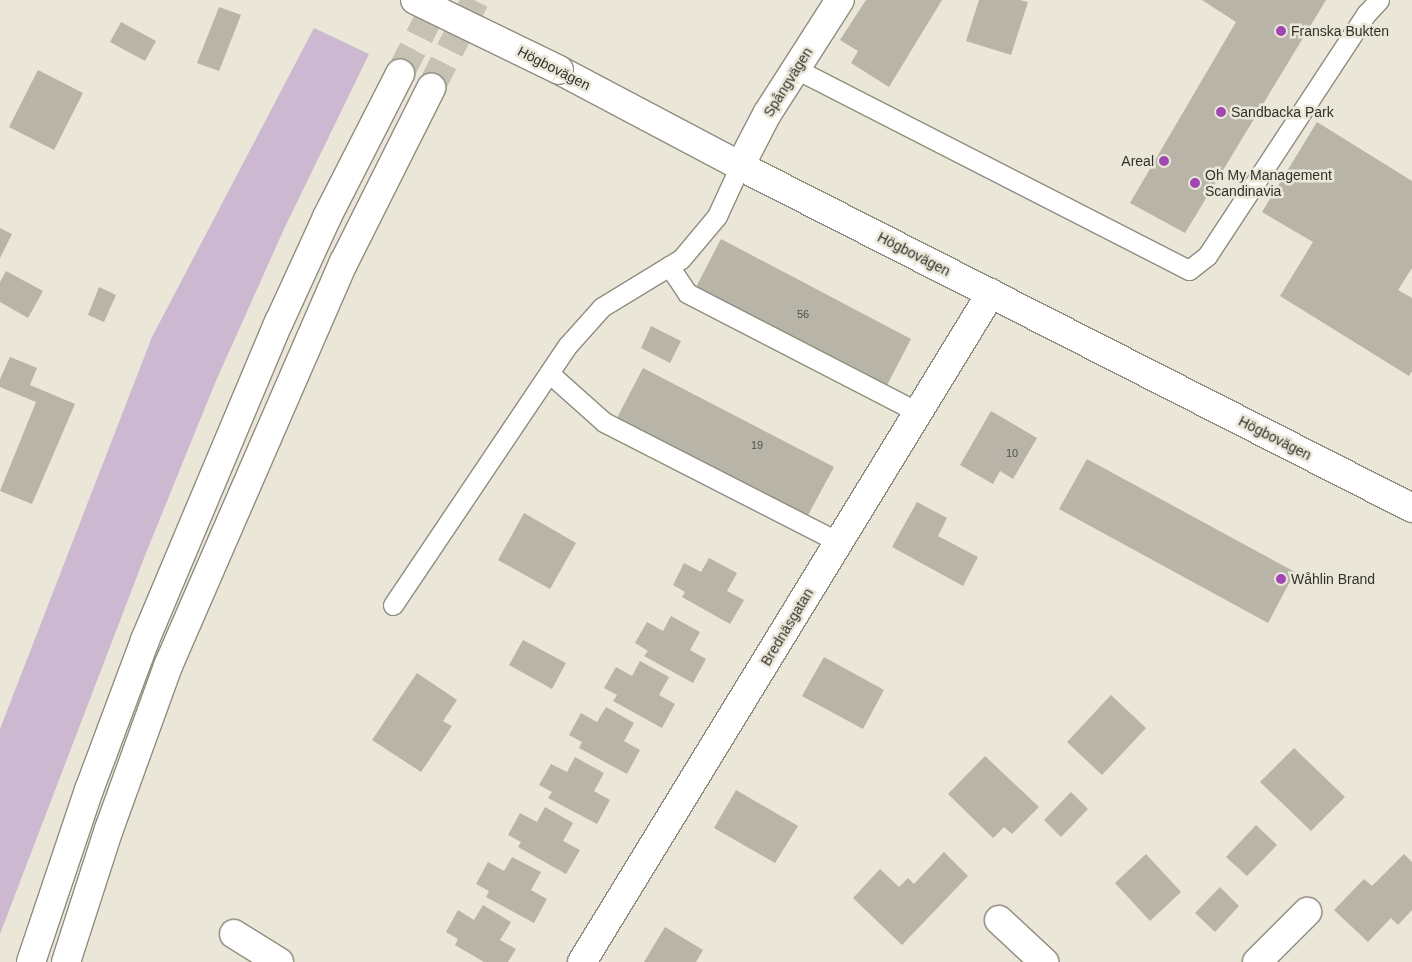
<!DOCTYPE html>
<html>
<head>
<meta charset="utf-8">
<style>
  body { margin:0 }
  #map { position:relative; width:1412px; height:962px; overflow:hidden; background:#eae6d8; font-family:Arial,sans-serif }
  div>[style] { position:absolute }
  .green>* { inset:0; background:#cdb8d1 }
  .building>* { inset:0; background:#b8b4a7 }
  .trunk-tunnel>* { height:28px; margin-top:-14px; transform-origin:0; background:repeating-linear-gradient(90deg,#c5c2b5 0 28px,transparent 0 42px) }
  .roads { filter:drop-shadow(1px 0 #908c7f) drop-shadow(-1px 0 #908c7f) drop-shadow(0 1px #908c7f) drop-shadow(0 -1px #908c7f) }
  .service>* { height:19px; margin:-9.5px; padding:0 9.5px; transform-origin:9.5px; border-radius:9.5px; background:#fff }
  .minor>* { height:28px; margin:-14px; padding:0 14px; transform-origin:14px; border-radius:14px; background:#fff }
  .secondary>* { height:28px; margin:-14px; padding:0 14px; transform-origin:14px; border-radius:14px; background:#fff }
  .trunk>* { height:28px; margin:-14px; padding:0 14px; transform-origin:14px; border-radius:14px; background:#fff }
  .bridges { filter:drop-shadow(1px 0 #908c7f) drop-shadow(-1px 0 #908c7f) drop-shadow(0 1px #908c7f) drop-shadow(0 -1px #908c7f) }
  .secondary-bridge>* { height:28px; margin:-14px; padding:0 14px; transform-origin:14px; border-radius:14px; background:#fff }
  .dots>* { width:14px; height:14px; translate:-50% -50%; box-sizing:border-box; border:2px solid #eae6d8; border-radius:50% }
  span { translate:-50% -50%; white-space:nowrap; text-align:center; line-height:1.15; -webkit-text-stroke:5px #eae6d8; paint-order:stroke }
  .number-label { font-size:11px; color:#54514a }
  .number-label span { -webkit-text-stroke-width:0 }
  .poi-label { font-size:14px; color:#32302b }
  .left { translate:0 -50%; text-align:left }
  .right { translate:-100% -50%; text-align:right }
  .street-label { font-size:14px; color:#32302b }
</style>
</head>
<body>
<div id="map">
  <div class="green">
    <div style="clip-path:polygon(314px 28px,369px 54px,284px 229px,215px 383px,144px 558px,0 934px,0 729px,152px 337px)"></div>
  </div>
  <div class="building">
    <div style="clip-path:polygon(866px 0,942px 0,889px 87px,851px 63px,858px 51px,840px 40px)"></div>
    <div style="clip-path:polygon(979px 0,1020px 0,1028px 2px,1011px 55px,966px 41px)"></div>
    <div style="clip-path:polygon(1202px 0,1326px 0,1185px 233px,1130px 203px,1236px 22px)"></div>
    <div style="clip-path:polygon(219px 7px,241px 15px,219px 71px,197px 63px)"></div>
    <div style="clip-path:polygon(121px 22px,156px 41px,145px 61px,110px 42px)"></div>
    <div style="clip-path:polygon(38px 70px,83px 93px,54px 150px,9px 127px)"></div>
    <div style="clip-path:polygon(1317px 122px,1412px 181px,1412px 268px,1398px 290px,1412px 298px,1412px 371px,1409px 376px,1280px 296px,1313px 242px,1262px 212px)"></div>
    <div style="clip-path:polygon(0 228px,12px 234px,0 258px)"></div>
    <div style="clip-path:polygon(721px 239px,911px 339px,885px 389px,695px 289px)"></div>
    <div style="clip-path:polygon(6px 271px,43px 291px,28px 318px,0 302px,0 282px)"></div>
    <div style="clip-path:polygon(99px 287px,116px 295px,104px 322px,88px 315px)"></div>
    <div style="clip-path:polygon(651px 326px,681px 341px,670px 363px,641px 348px)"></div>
    <div style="clip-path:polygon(10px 357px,37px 368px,30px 385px,75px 404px,32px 504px,0 491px,36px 402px,0 387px,0 379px)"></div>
    <div style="clip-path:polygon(643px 368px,834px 467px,807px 517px,617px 418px)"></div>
    <div style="clip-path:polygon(991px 411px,1037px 438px,1013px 479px,1000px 471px,993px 484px,960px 465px)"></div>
    <div style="clip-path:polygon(1087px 459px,1295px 572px,1268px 623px,1059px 509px)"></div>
    <div style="clip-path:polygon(917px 502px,947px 518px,938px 536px,978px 557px,963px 586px,892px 547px)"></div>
    <div style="clip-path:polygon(524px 513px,576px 543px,550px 589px,498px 560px)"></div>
    <div style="clip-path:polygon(709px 558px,737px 573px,727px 591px,744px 600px,730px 624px,682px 597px,685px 592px,673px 585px,684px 563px,701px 572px)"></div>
    <div style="clip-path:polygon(671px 616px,700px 632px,690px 650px,706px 659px,693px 683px,644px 656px,648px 651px,635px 643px,647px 622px,663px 631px)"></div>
    <div style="clip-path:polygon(523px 640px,566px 663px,552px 689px,509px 665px)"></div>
    <div style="clip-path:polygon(824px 657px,884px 690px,863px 729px,802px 696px)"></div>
    <div style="clip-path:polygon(640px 661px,669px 677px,659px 695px,675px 704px,662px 728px,613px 701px,617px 695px,604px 688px,616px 667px,632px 676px)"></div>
    <div style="clip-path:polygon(417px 673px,457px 700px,443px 721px,452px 726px,421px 772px,372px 740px)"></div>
    <div style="clip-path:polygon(1111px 695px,1146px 728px,1102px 775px,1067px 742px)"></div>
    <div style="clip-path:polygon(606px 707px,634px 723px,624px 741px,640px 750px,627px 774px,579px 748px,582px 742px,569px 735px,581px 713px,597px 722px)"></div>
    <div style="clip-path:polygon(1294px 748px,1345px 797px,1311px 831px,1260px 782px)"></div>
    <div style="clip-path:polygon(985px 756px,1039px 807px,1012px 834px,1004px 827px,993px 838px,948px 794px)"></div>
    <div style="clip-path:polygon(575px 757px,604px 773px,594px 791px,610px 800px,597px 824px,548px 798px,552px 792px,539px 785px,551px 764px,567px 772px)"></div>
    <div style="clip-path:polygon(736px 790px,798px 826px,775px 863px,714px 828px)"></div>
    <div style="clip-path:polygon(1071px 792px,1088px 809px,1061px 837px,1044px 820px)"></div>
    <div style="clip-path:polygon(545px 807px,573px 823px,563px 841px,580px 850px,566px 874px,518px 847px,521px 842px,508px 835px,520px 813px,537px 822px)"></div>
    <div style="clip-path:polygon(1256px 825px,1277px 845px,1247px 876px,1226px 857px)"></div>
    <div style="clip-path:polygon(944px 852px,968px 876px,902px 945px,853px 898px,880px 869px,899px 887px,908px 878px,914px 884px)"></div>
    <div style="clip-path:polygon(1146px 854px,1181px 892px,1150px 921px,1115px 883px)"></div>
    <div style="clip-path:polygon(1404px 854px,1412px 862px,1412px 910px,1398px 925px,1391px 918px,1368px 942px,1334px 910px,1364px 879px,1372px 886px)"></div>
    <div style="clip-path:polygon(512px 857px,541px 872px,531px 890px,547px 899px,534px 923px,486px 897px,489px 891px,476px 884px,488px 862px,504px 871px)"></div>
    <div style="clip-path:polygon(1220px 887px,1239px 906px,1215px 932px,1195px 913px)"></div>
    <div style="clip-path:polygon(483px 905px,511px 922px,500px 940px,516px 949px,508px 962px,484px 962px,455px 945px,458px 939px,446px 932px,458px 910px,474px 920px)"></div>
    <div style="clip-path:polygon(665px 927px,703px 950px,696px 962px,644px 962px)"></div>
  </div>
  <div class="trunk-tunnel">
    <div style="left:400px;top:74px;width:83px;rotate:-62.8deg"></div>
    <div style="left:431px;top:88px;width:98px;rotate:-63.4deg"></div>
  </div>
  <div class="roads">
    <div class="service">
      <div style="left:796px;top:69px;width:441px;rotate:27.1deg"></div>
      <div style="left:1189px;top:270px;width:23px;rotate:-38deg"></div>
      <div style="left:1207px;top:256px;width:290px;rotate:-56.7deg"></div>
      <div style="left:1366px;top:14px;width:19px;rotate:-47deg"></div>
      <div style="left:669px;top:266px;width:32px;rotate:56deg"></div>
      <div style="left:687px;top:293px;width:260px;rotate:27.3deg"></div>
      <div style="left:549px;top:373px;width:74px;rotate:41.7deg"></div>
      <div style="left:604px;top:422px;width:264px;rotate:27.1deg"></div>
      <div style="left:393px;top:605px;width:313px;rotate:-56.1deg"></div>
      <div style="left:568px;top:345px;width:51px;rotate:-48.2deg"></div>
      <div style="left:602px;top:307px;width:92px;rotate:-31.3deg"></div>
      <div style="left:681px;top:259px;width:56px;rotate:-50.1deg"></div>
      <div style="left:717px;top:216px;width:55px;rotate:-65.3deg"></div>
    </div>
    <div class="minor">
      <div style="left:740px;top:166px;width:59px;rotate:-62.6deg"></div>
      <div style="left:767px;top:114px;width:135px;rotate:-57.4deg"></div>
      <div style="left:999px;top:920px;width:62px;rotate:43deg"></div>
      <div style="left:234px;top:934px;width:53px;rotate:31.9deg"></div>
      <div style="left:582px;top:962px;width:784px;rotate:-58.56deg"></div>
      <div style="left:1257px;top:962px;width:71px;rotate:-45deg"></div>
    </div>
    <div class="secondary">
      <div style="left:559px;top:70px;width:205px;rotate:27.9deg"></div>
      <div style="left:740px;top:166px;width:754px;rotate:26.97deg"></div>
    </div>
    <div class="trunk">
      <div style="left:31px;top:962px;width:182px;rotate:-71.4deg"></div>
      <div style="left:89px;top:790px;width:160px;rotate:-69.5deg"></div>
      <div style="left:145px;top:640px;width:345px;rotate:-67.2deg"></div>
      <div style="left:279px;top:322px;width:115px;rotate:-65.4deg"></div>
      <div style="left:327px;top:217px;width:161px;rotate:-63deg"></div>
      <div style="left:66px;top:962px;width:140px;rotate:-72.1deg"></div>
      <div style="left:109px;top:829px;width:173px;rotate:-70.1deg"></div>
      <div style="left:168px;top:666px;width:441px;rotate:-66.5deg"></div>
      <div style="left:344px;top:262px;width:195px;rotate:-63.4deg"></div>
    </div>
  </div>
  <div class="bridges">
    <div class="secondary-bridge">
      <div style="left:415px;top:0;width:160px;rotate:25.9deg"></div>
    </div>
  </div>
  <div class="dots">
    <div style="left:1281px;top:31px;background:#a047b2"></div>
    <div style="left:1221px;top:112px;background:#a047b2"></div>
    <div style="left:1164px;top:161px;background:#a047b2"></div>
    <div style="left:1195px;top:183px;background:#a047b2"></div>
    <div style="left:1281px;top:579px;background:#a047b2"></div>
  </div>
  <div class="number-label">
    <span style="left:803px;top:314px">56</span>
    <span style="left:757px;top:445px">19</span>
    <span style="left:1012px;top:453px">10</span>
  </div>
  <div class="poi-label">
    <span class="left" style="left:1291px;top:31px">Franska Bukten</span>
    <span class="left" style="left:1231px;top:112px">Sandbacka Park</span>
    <span class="right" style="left:1154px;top:161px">Areal</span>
    <span class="left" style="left:1205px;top:183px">Oh My Management<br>Scandinavia</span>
    <span class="left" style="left:1291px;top:579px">Wåhlin Brand</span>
  </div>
  <div class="street-label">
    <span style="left:554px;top:68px;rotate:27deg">Högbovägen</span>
    <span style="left:788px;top:82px;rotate:-58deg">Spångvägen</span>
    <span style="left:914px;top:254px;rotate:27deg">Högbovägen</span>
    <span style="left:1275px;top:438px;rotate:27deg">Högbovägen</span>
    <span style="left:787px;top:627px;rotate:-59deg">Brednäsgatan</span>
  </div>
</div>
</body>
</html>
